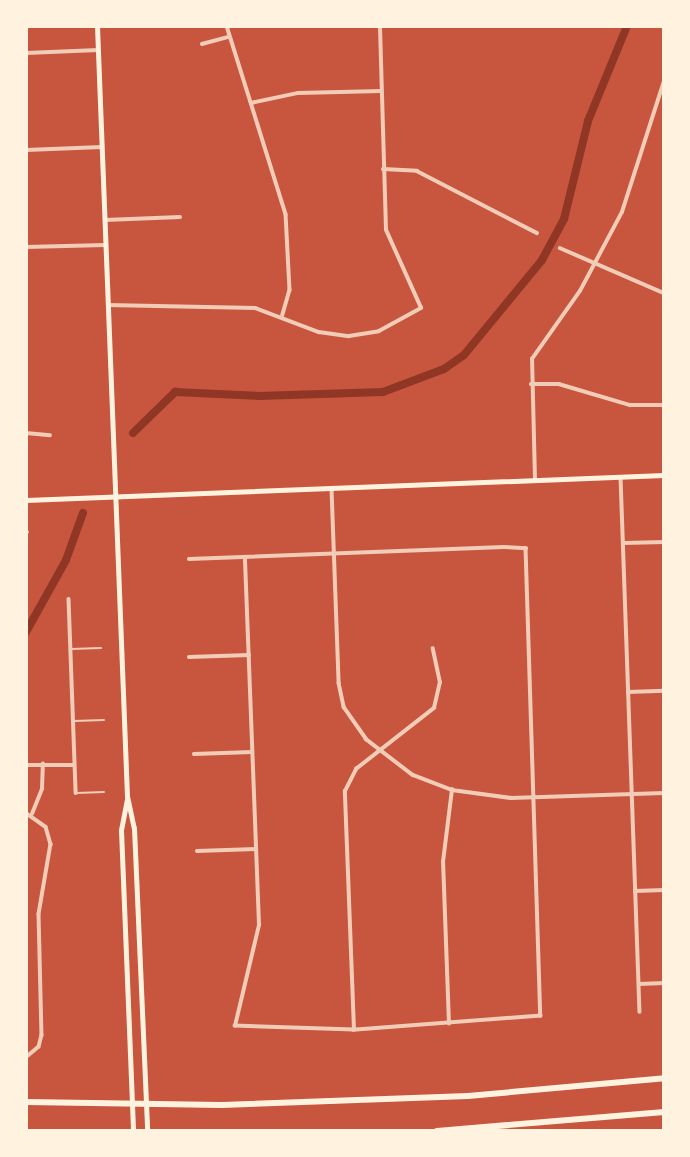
<!DOCTYPE html>
<html>
<head>
<meta charset="utf-8">
<style>
  body { margin:0 }
  #map { position:relative; width:690px; height:1157px; overflow:hidden; background:#c8553d; font-family:"Archivo Narrow",sans-serif }
  div>[style] { position:absolute }
  .canal>* { height:8px; margin:-4px; padding:0 4px; transform-origin:4px; border-radius:4px; background:#8f3625 }
  .service>* { height:2px; margin:-1px; padding:0 1px; transform-origin:1px; border-radius:1px; background:#f1ccb7 }
  .minor>* { height:3.5px; margin:-1.75px; padding:0 1.75px; transform-origin:1.75px; border-radius:1.75px; background:#f1ccb7 }
  .secondary>* { height:5px; margin:-2.5px; padding:0 2.5px; transform-origin:2.5px; border-radius:2.5px; background:#fff3e0 }
  .motorway>* { height:6px; margin:-3px; padding:0 3px; transform-origin:3px; border-radius:3px; background:#fff3e0 }
  span { translate:-50% -50%; white-space:nowrap; text-align:center; line-height:1.15; -webkit-text-stroke:5px #fff3e0; paint-order:stroke }
  .frame { position:absolute; inset:0; border:28px solid #fff3e0; pointer-events:none }
</style>
</head>
<body>
<div id="map">
  <div class="canal">
    <div style="left:133px;top:433px;width:59px;rotate:-44.3deg"></div>
    <div style="left:175px;top:392px;width:84px;rotate:2.7deg"></div>
    <div style="left:259px;top:396px;width:124px;rotate:-1.8deg"></div>
    <div style="left:383px;top:392px;width:65px;rotate:-20.7deg"></div>
    <div style="left:444px;top:369px;width:24px;rotate:-35deg"></div>
    <div style="left:464px;top:355px;width:123px;rotate:-50.6deg"></div>
    <div style="left:542px;top:260px;width:47px;rotate:-61.8deg"></div>
    <div style="left:564px;top:219px;width:101px;rotate:-76.2deg"></div>
    <div style="left:588px;top:121px;width:103px;rotate:-67.7deg"></div>
    <div style="left:26px;top:632px;width:82px;rotate:-60.9deg"></div>
    <div style="left:66px;top:560px;width:50px;rotate:-70.1deg"></div>
  </div>
  <div class="service">
    <div style="left:71px;top:649px;width:30px;rotate:-2deg"></div>
    <div style="left:74px;top:721px;width:30px;rotate:-2deg"></div>
    <div style="left:77px;top:793px;width:27px;rotate:-2deg"></div>
  </div>
  <div class="minor">
    <div style="left:227px;top:26px;width:197px;rotate:72.6deg"></div>
    <div style="left:286px;top:214px;width:76px;rotate:87deg"></div>
    <div style="left:290px;top:290px;width:26px;rotate:106deg"></div>
    <div style="left:202px;top:44px;width:28px;rotate:-15deg"></div>
    <div style="left:26px;top:53px;width:72px;rotate:-2.4deg"></div>
    <div style="left:251px;top:103px;width:48px;rotate:-12deg"></div>
    <div style="left:298px;top:93px;width:83px;rotate:-1.4deg"></div>
    <div style="left:26px;top:150px;width:76px;rotate:-2.3deg"></div>
    <div style="left:383px;top:169px;width:34px;rotate:3deg"></div>
    <div style="left:417px;top:171px;width:135px;rotate:27.3deg"></div>
    <div style="left:105px;top:220px;width:75px;rotate:-2.3deg"></div>
    <div style="left:26px;top:247px;width:79px;rotate:-1.5deg"></div>
    <div style="left:560px;top:248px;width:113px;rotate:23.4deg"></div>
    <div style="left:108px;top:305px;width:147px;rotate:1.2deg"></div>
    <div style="left:255px;top:308px;width:68px;rotate:20.6deg"></div>
    <div style="left:319px;top:332px;width:30px;rotate:8deg"></div>
    <div style="left:349px;top:336px;width:30px;rotate:-9deg"></div>
    <div style="left:379px;top:331px;width:48px;rotate:-28.7deg"></div>
    <div style="left:421px;top:308px;width:85px;rotate:-114.2deg"></div>
    <div style="left:386px;top:230px;width:204px;rotate:-91.7deg"></div>
    <div style="left:531px;top:384px;width:28px"></div>
    <div style="left:559px;top:384px;width:74px;rotate:16.5deg"></div>
    <div style="left:630px;top:405px;width:34px"></div>
    <div style="left:26px;top:433px;width:24px;rotate:5deg"></div>
    <div style="left:621px;top:477px;width:535px;rotate:87.97deg"></div>
    <div style="left:535px;top:480px;width:121px;rotate:-91.4deg"></div>
    <div style="left:532px;top:359px;width:83px;rotate:-54.8deg"></div>
    <div style="left:580px;top:291px;width:89px;rotate:-62deg"></div>
    <div style="left:622px;top:212px;width:138px;rotate:-72.2deg"></div>
    <div style="left:332px;top:489px;width:194px;rotate:87.9deg"></div>
    <div style="left:339px;top:683px;width:25px;rotate:78deg"></div>
    <div style="left:344px;top:707px;width:39px;rotate:55deg"></div>
    <div style="left:366px;top:739px;width:59px;rotate:37.5deg"></div>
    <div style="left:413px;top:775px;width:42px;rotate:21deg"></div>
    <div style="left:452px;top:790px;width:60px;rotate:7.7deg"></div>
    <div style="left:511px;top:798px;width:153px;rotate:-1.9deg"></div>
    <div style="left:26px;top:533px;width:1px;rotate:-45deg"></div>
    <div style="left:624px;top:543px;width:40px;rotate:-1.4deg"></div>
    <div style="left:189px;top:559px;width:315px;rotate:-2.2deg"></div>
    <div style="left:504px;top:547px;width:22px;rotate:3deg"></div>
    <div style="left:526px;top:548px;width:468px;rotate:88.2deg"></div>
    <div style="left:541px;top:1016px;width:188px;rotate:175.7deg"></div>
    <div style="left:354px;top:1030px;width:119px;rotate:-178.1deg"></div>
    <div style="left:235px;top:1026px;width:104px;rotate:-76.6deg"></div>
    <div style="left:259px;top:925px;width:368px;rotate:-92.2deg"></div>
    <div style="left:69px;top:599px;width:194px;rotate:87.9deg"></div>
    <div style="left:189px;top:657px;width:60px;rotate:-1.9deg"></div>
    <div style="left:628px;top:692px;width:36px;rotate:-2deg"></div>
    <div style="left:194px;top:754px;width:58px;rotate:-2deg"></div>
    <div style="left:26px;top:765px;width:47px"></div>
    <div style="left:26px;top:813px;width:24px;rotate:35deg"></div>
    <div style="left:46px;top:827px;width:18px;rotate:74deg"></div>
    <div style="left:51px;top:844px;width:71px;rotate:99.7deg"></div>
    <div style="left:39px;top:914px;width:121px;rotate:88.6deg"></div>
    <div style="left:42px;top:1035px;width:12px;rotate:104deg"></div>
    <div style="left:39px;top:1047px;width:17px;rotate:140deg"></div>
    <div style="left:32px;top:814px;width:27px;rotate:-68deg"></div>
    <div style="left:42px;top:789px;width:25px;rotate:-88deg"></div>
    <div style="left:197px;top:851px;width:59px;rotate:-1.9deg"></div>
    <div style="left:635px;top:891px;width:29px;rotate:-2deg"></div>
    <div style="left:639px;top:984px;width:25px;rotate:-2deg"></div>
    <div style="left:449px;top:1024px;width:162px;rotate:-92.1deg"></div>
    <div style="left:443px;top:862px;width:73px;rotate:-82.9deg"></div>
    <div style="left:354px;top:1030px;width:239px;rotate:-92.2deg"></div>
    <div style="left:345px;top:791px;width:25px;rotate:-63deg"></div>
    <div style="left:356px;top:769px;width:99px;rotate:-38deg"></div>
    <div style="left:434px;top:708px;width:26px;rotate:-77deg"></div>
    <div style="left:440px;top:683px;width:35px;rotate:-102deg"></div>
  </div>
  <div class="secondary">
    <div style="left:97px;top:26px;width:771px;rotate:87.77deg"></div>
    <div style="left:127px;top:796px;width:33px;rotate:78deg"></div>
    <div style="left:134px;top:828px;width:303px;rotate:87.5deg"></div>
    <div style="left:26px;top:500px;width:638px;rotate:-2.24deg"></div>
    <div style="left:127px;top:799px;width:32px;rotate:101deg"></div>
    <div style="left:121px;top:830px;width:301px;rotate:87.7deg"></div>
  </div>
  <div class="motorway">
    <div style="left:26px;top:1102px;width:196px;rotate:0.9deg"></div>
    <div style="left:222px;top:1105px;width:246px;rotate:-2.1deg"></div>
    <div style="left:468px;top:1096px;width:197px;rotate:-5.2deg"></div>
    <div style="left:437px;top:1131px;width:228px;rotate:-4.8deg"></div>
  </div>
  <div class="frame"></div>
</div>
</body>
</html>
